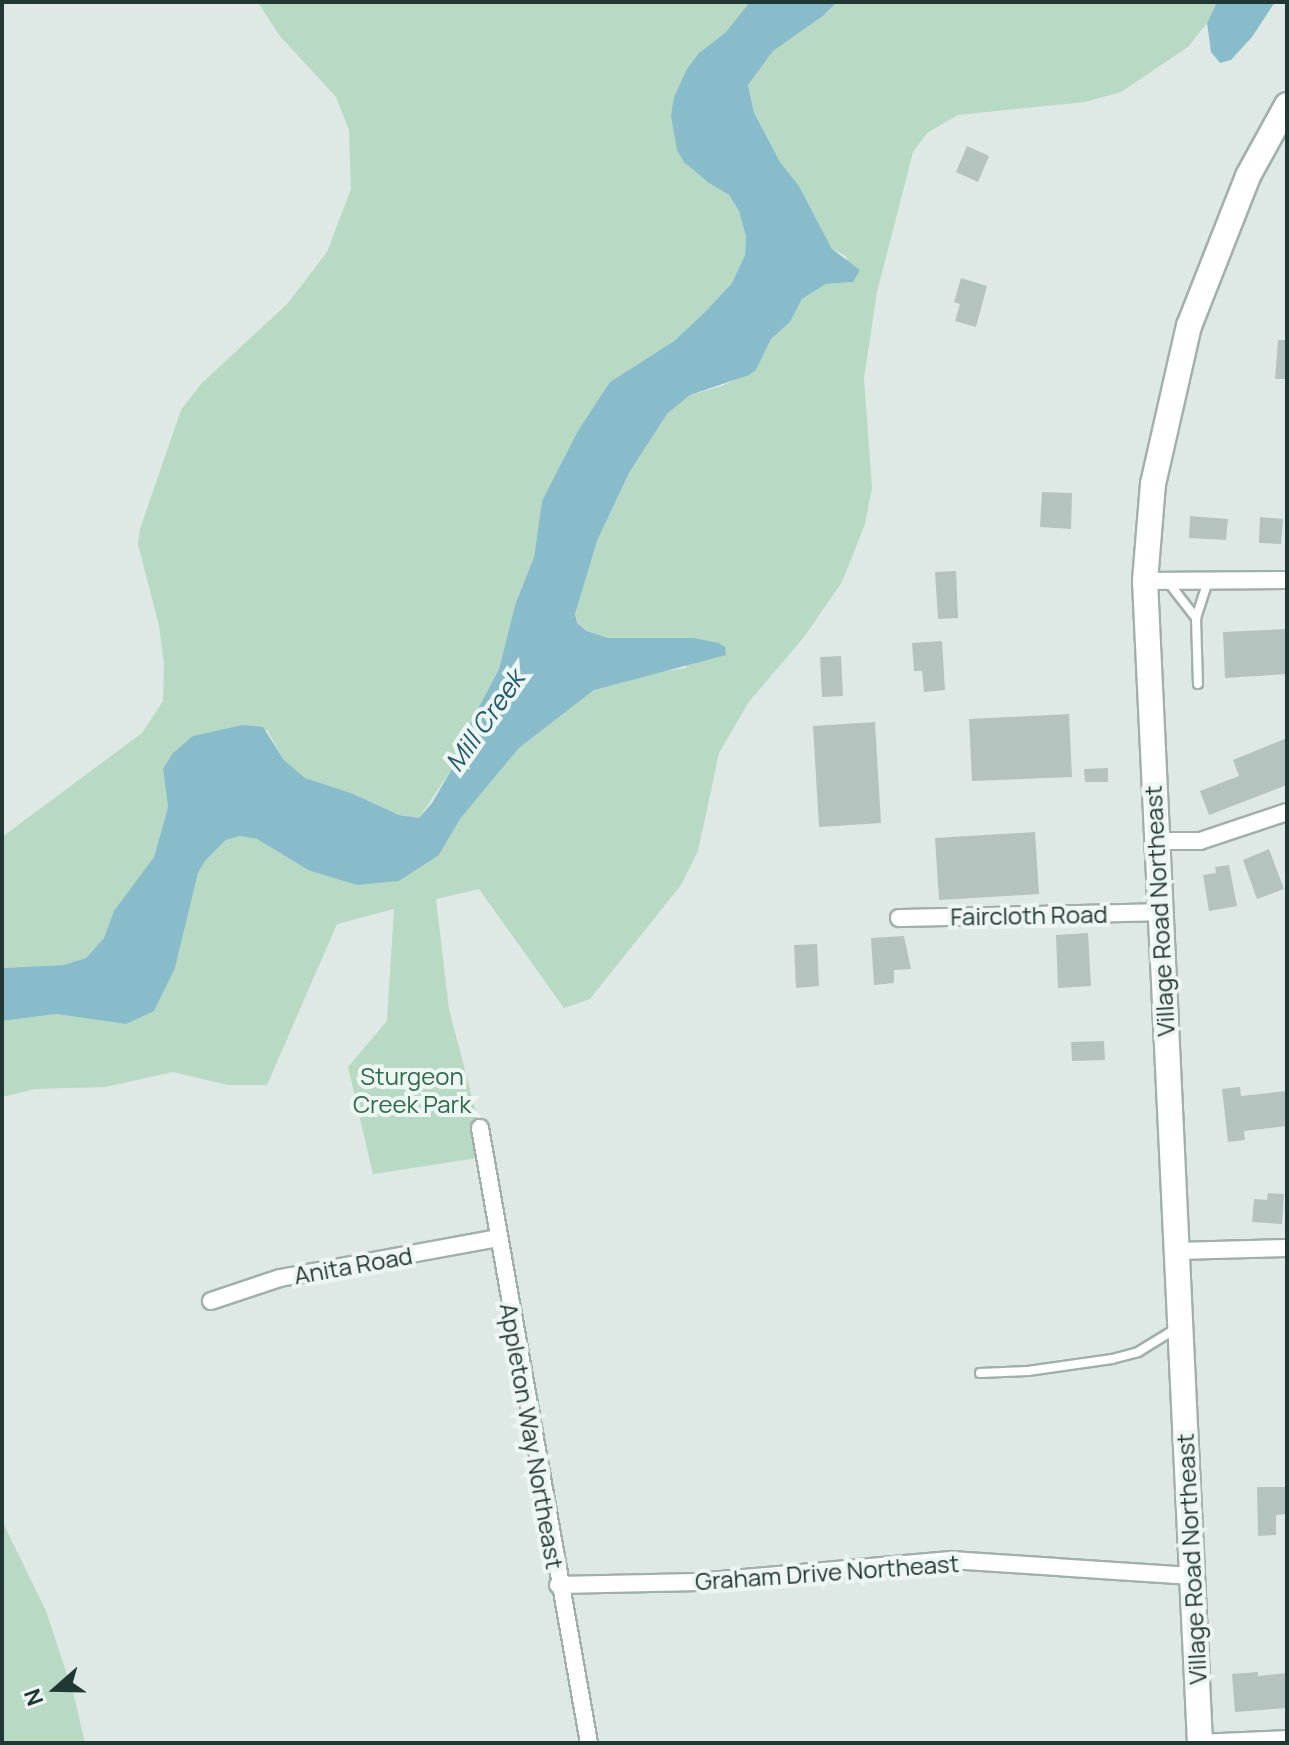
<!DOCTYPE html>
<html>
<head>
<meta charset="utf-8">
<style>
  body { margin:0 }
  #map { position:relative; width:1289px; height:1745px; overflow:hidden; background:#dee9e5; font-family:Manrope,sans-serif }
  div>[style] { position:absolute }
  .green>* { inset:0; background:#b8d9c3 }
  .water>* { inset:0; background:#89bccb }
  .building>* { inset:0; background:#b4c3be }
  .roads { filter:drop-shadow(2px 0 #a2b0ac) drop-shadow(-2px 0 #a2b0ac) drop-shadow(0 2px #a2b0ac) drop-shadow(0 -2px #a2b0ac) }
  .lane>* { height:8px; margin:-4px; padding:0 4px; transform-origin:4px; border-radius:4px; background:#fff }
  .street>* { height:16px; margin:-8px; padding:0 8px; transform-origin:8px; border-radius:8px; background:#fff }
  .secondary>* { height:24px; margin:-12px; padding:0 12px; transform-origin:12px; border-radius:12px; background:#fff }
  span { translate:-50% -50%; white-space:nowrap; text-align:center; line-height:1.15; -webkit-text-stroke:8px #eef6f3; paint-order:stroke }
  .street-label { font-size:24px; color:#213733 }
  .park-label { font-size:24px; color:#2e6b4a }
  .water-label { font-size:26px; color:#205b6e; font-style:italic }
  .frame { position:absolute; inset:0; border:4px solid #213733; pointer-events:none }
  .north { position:absolute; left:16px; top:1649px; width:80px; height:80px; -webkit-text-stroke:6px #eef6f3; paint-order:stroke; rotate:250deg; font-size:22px; font-weight:700; line-height:32px; text-align:center; color:#213733 }
  .north::after { content:''; display:block; margin:auto; width:28px; height:36px; background:#213733; clip-path:polygon(50% 0,100% 100%,50% 72%,0 100%) }
</style>
</head>
<body>
<div id="map">
  <div class="green">
    <div style="clip-path:polygon(258px 2px,750px 2px,725px 33px,699px 53px,709px 183px,729px 195px,739px 211px,746px 237px,745px 255px,732px 283px,703px 314px,674px 341px,610px 382px,542px 501px,534px 557px,515px 605px,499px 669px,473px 718px,453px 767px,419px 818px,399px 815px,351px 793px,305px 778px,284px 760px,267px 730px,163px 769px,168px 807px,154px 857px,115px 911px,104px 938px,86px 958px,63px 965px,2px 968px,2px 837px,142px 733px,163px 701px,164px 664px,159px 626px,138px 544px,140px 529px,181px 410px,201px 384px,288px 303px,327px 252px,351px 189px,349px 130px,336px 97px,279px 35px)"></div>
    <div style="clip-path:polygon(837px 2px,1217px 2px,1207px 23px,1188px 47px,1121px 92px,1085px 102px,958px 115px,927px 133px,913px 152px,877px 292px,864px 378px,872px 488px,865px 524px,842px 582px,804px 637px,748px 703px,719px 753px,698px 851px,681px 885px,590px 999px,564px 1008px,479px 889px,436px 899px,449px 1009px,480px 1128px,484px 1157px,373px 1174px,348px 1067px,387px 1021px,394px 909px,337px 924px,267px 1085px,228px 1085px,173px 1072px,105px 1087px,35px 1089px,2px 1097px,2px 1021px,56px 1014px,126px 1024px,175px 968px,198px 873px,205px 861px,226px 840px,240px 836px,257px 839px,308px 870px,399px 881px,439px 855px,460px 819px,519px 748px,594px 690px,653px 673px,686px 668px,694px 638px,608px 638px,588px 631px,577px 623px,575px 614px,580px 593px,597px 541px,629px 473px,667px 414px,690px 395px,722px 386px,756px 370px,771px 339px,790px 322px,802px 299px,826px 284px,852px 282px,846px 256px,832px 249px,799px 186px,780px 162px,754px 111px,748px 84px,773px 51px,823px 16px)"></div>
    <div style="clip-path:polygon(2px 1521px,46px 1611px,74px 1696px,85px 1743px,2px 1743px)"></div>
  </div>
  <div class="water">
    <div style="clip-path:polygon(750px 2px,837px 2px,823px 16px,773px 51px,748px 85px,754px 112px,780px 162px,799px 186px,832px 249px,860px 270px,853px 282px,826px 284px,802px 299px,790px 322px,771px 339px,756px 370px,749px 375px,690px 395px,667px 414px,629px 473px,597px 541px,575px 614px,577px 623px,587px 631px,608px 638px,694px 638px,719px 643px,725px 647px,726px 655px,594px 690px,519px 748px,460px 819px,439px 855px,399px 881px,357px 885px,308px 870px,257px 839px,240px 836px,226px 840px,205px 861px,198px 873px,175px 968px,154px 1011px,126px 1024px,56px 1014px,2px 1021px,2px 968px,63px 965px,86px 958px,104px 938px,114px 911px,154px 857px,168px 807px,163px 769px,173px 753px,193px 736px,243px 725px,263px 727px,284px 760px,305px 778px,351px 793px,399px 815px,419px 818px,432px 803px,453px 767px,473px 718px,499px 669px,515px 605px,534px 557px,542px 501px,578px 431px,610px 382px,674px 341px,703px 314px,732px 283px,745px 255px,746px 237px,739px 211px,729px 195px,709px 183px,684px 162px,677px 150px,671px 116px,674px 97px,687px 69px,699px 53px,725px 33px)"></div>
    <div style="clip-path:polygon(1217px 2px,1275px 2px,1252px 37px,1231px 60px,1220px 63px,1211px 52px,1207px 23px)"></div>
  </div>
  <div class="building">
    <div style="clip-path:polygon(967px 146px,989px 156px,978px 182px,956px 172px)"></div>
    <div style="clip-path:polygon(961px 278px,987px 286px,976px 327px,955px 321px,960px 304px,954px 302px)"></div>
    <div style="clip-path:polygon(1278px 340px,1287px 340px,1287px 379px,1275px 379px)"></div>
    <div style="clip-path:polygon(1042px 492px,1072px 493px,1071px 529px,1040px 527px)"></div>
    <div style="clip-path:polygon(1190px 516px,1228px 519px,1226px 540px,1189px 538px)"></div>
    <div style="clip-path:polygon(1260px 517px,1283px 519px,1281px 544px,1259px 543px)"></div>
    <div style="clip-path:polygon(956px 571px,958px 618px,938px 619px,935px 572px)"></div>
    <div style="clip-path:polygon(1287px 629px,1287px 674px,1225px 678px,1223px 632px)"></div>
    <div style="clip-path:polygon(942px 641px,945px 690px,924px 692px,922px 671px,914px 671px,912px 643px)"></div>
    <div style="clip-path:polygon(841px 656px,843px 696px,822px 697px,820px 657px)"></div>
    <div style="clip-path:polygon(1069px 714px,1072px 777px,972px 781px,969px 719px)"></div>
    <div style="clip-path:polygon(875px 722px,881px 823px,819px 827px,813px 726px)"></div>
    <div style="clip-path:polygon(1287px 738px,1287px 785px,1209px 815px,1200px 791px,1239px 776px,1233px 760px)"></div>
    <div style="clip-path:polygon(1108px 768px,1108px 782px,1085px 782px,1084px 769px)"></div>
    <div style="clip-path:polygon(1035px 832px,1039px 894px,939px 900px,935px 838px)"></div>
    <div style="clip-path:polygon(1269px 849px,1284px 889px,1257px 899px,1243px 860px)"></div>
    <div style="clip-path:polygon(1229px 865px,1237px 906px,1209px 911px,1203px 875px,1216px 873px,1215px 867px)"></div>
    <div style="clip-path:polygon(1088px 933px,1091px 986px,1058px 988px,1056px 935px)"></div>
    <div style="clip-path:polygon(904px 936px,911px 969px,894px 970px,894px 983px,874px 985px,871px 938px)"></div>
    <div style="clip-path:polygon(817px 944px,819px 986px,796px 988px,794px 945px)"></div>
    <div style="clip-path:polygon(1104px 1041px,1105px 1060px,1072px 1061px,1071px 1042px)"></div>
    <div style="clip-path:polygon(1240px 1087px,1241px 1096px,1287px 1091px,1287px 1126px,1244px 1131px,1245px 1140px,1228px 1142px,1222px 1089px)"></div>
    <div style="clip-path:polygon(1268px 1193px,1284px 1194px,1282px 1224px,1252px 1222px,1254px 1199px,1267px 1200px)"></div>
    <div style="clip-path:polygon(1257px 1487px,1286px 1487px,1287px 1514px,1276px 1515px,1276px 1535px,1258px 1536px)"></div>
    <div style="clip-path:polygon(1258px 1672px,1258px 1676px,1287px 1673px,1287px 1708px,1235px 1712px,1232px 1674px)"></div>
  </div>
  <div class="roads">
    <div class="lane">
      <div style="left:1168px;top:582px;width:46px;rotate:52.1deg"></div>
      <div style="left:1196px;top:618px;width:66px;rotate:88.3deg"></div>
      <div style="left:1196px;top:618px;width:39px;rotate:-72deg"></div>
      <div style="left:980px;top:1373px;width:48px;rotate:-2.4deg"></div>
      <div style="left:1028px;top:1371px;width:85px;rotate:-8.1deg"></div>
      <div style="left:1112px;top:1359px;width:27px;rotate:-15deg"></div>
      <div style="left:1138px;top:1352px;width:46px;rotate:-31.6deg"></div>
    </div>
    <div class="street">
      <div style="left:1145px;top:581px;width:142px;rotate:-0.4deg"></div>
      <div style="left:1156px;top:841px;width:44px"></div>
      <div style="left:1200px;top:841px;width:92px;rotate:-18.4deg"></div>
      <div style="left:899px;top:918px;width:261px;rotate:-1.3deg"></div>
      <div style="left:480px;top:1128px;width:625px;rotate:79.95deg"></div>
      <div style="left:1177px;top:1251px;width:110px;rotate:-1.6deg"></div>
      <div style="left:211px;top:1301px;width:73px;rotate:-18.4deg"></div>
      <div style="left:280px;top:1278px;width:221px;rotate:-10.4deg"></div>
      <div style="left:558px;top:1585px;width:140px;rotate:-1.2deg"></div>
      <div style="left:698px;top:1582px;width:254px;rotate:-5deg"></div>
      <div style="left:951px;top:1560px;width:241px;rotate:3.8deg"></div>
      <div style="left:1200px;top:1743px;width:87px;rotate:-2.6deg"></div>
    </div>
    <div class="secondary">
      <div style="left:1200px;top:1743px;width:1163px;rotate:-92.71deg"></div>
      <div style="left:1145px;top:581px;width:97px;rotate:-85.3deg"></div>
      <div style="left:1153px;top:484px;width:162px;rotate:-77.2deg"></div>
      <div style="left:1189px;top:326px;width:161px;rotate:-68.5deg"></div>
      <div style="left:1248px;top:176px;width:81px;rotate:-61.2deg"></div>
    </div>
  </div>
  <div class="street-label">
    <span style="left:1159px;top:911px;rotate:-93deg">Village Road Northeast</span>
    <span style="left:1029px;top:915px;rotate:-1deg">Faircloth Road</span>
    <span style="left:353px;top:1265px;rotate:-10deg">Anita Road</span>
    <span style="left:532px;top:1436px;rotate:80deg">Appleton Way Northeast</span>
    <span style="left:1191px;top:1559px;rotate:-93deg">Village Road Northeast</span>
    <span style="left:827px;top:1572px;rotate:-4deg">Graham Drive Northeast</span>
  </div>
  <div class="park-label">
    <span style="left:412px;top:1090px">Sturgeon<br>Creek Park</span>
  </div>
  <div class="water-label">
    <span style="left:485px;top:721px;rotate:-55deg">Mill Creek</span>
  </div>
  <div class="frame"></div>
  <div class="north">N</div>
</div>
</body>
</html>
